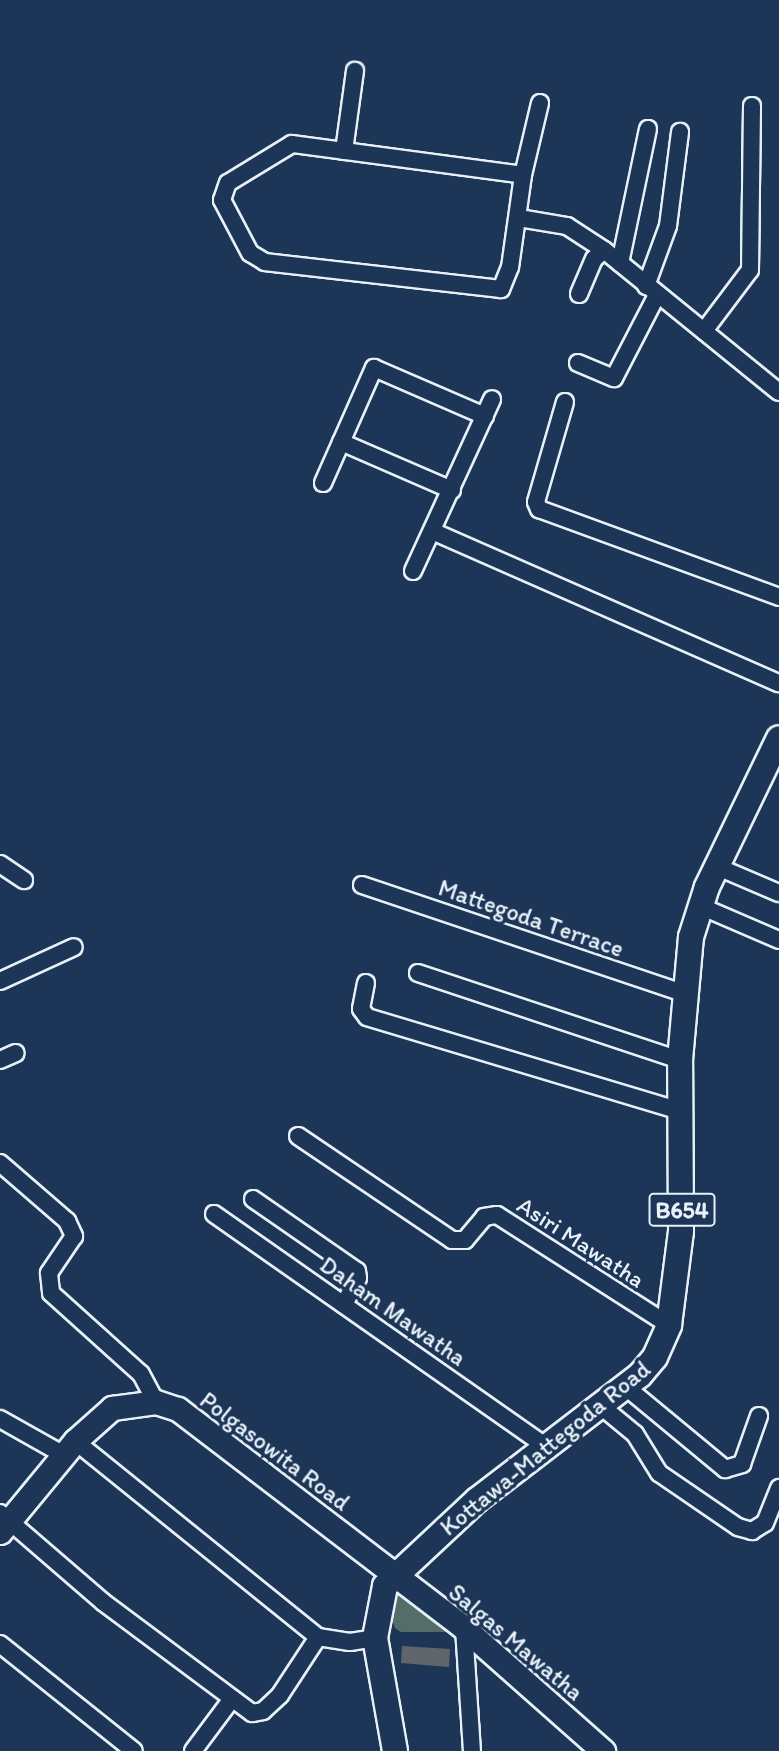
<!DOCTYPE html>
<html>
<head>
<meta charset="utf-8">
<style>
  body { margin:0 }
  #map { position:relative; width:779px; height:1751px; overflow:hidden; background:#1d3557; font-family:Itim,sans-serif }
  div>[style] { position:absolute }
  .green>* { inset:0; background:#556d69 }
  .building>* { inset:0; background:#5f656b }
  .roads { filter:drop-shadow(2px 0 #e8f1f8) drop-shadow(-2px 0 #e8f1f8) drop-shadow(0 2px #e8f1f8) drop-shadow(0 -2px #e8f1f8) }
  .street>* { height:16px; margin:-8px; padding:0 8px; transform-origin:8px; border-radius:8px; background:#1d3557 }
  .secondary>* { height:23px; margin:-11.5px; padding:0 11.5px; transform-origin:11.5px; border-radius:11.5px; background:#1d3557 }
  .primary>* { height:24px; margin:-12px; padding:0 12px; transform-origin:12px; border-radius:12px; background:#1d3557 }
  span { translate:-50% -50%; white-space:nowrap; text-align:center; line-height:1.15; -webkit-text-stroke:7px #1d3557; paint-order:stroke }
  .shield-label span { padding:2px 5px; background:#1d3557; border:2px solid; border-radius:5px; -webkit-text-stroke-width:0 }
  .shield-label { font-size:23px; color:#e8f1f8; font-weight:700 }
  .street-label { font-size:24px; color:#e8f1f8 }
</style>
</head>
<body>
<div id="map">
  <div class="green">
    <div style="clip-path:polygon(394px 1578px,458px 1632px,401px 1632px,395px 1628px,387px 1606px)"></div>
  </div>
  <div class="building">
    <div style="clip-path:polygon(402px 1646px,450px 1649px,449px 1667px,401px 1663px)"></div>
  </div>
  <div class="roads">
    <div class="street">
      <div style="left:292px;top:144px;width:233px;rotate:7.6deg"></div>
      <div style="left:523px;top:175px;width:93px;rotate:98deg"></div>
      <div style="left:510px;top:267px;width:24px;rotate:112deg"></div>
      <div style="left:501px;top:289px;width:238px;rotate:-173.5deg"></div>
      <div style="left:265px;top:262px;width:17px;rotate:-149deg"></div>
      <div style="left:250px;top:253px;width:60px;rotate:-117.8deg"></div>
      <div style="left:222px;top:200px;width:18px;rotate:-71deg"></div>
      <div style="left:228px;top:183px;width:75px;rotate:-31.4deg"></div>
      <div style="left:344px;top:151px;width:81px;rotate:-82.2deg"></div>
      <div style="left:523px;top:175px;width:74px;rotate:-76.7deg"></div>
      <div style="left:519px;top:218px;width:49px;rotate:9.5deg"></div>
      <div style="left:567px;top:226px;width:44px;rotate:33deg"></div>
      <div style="left:604px;top:250px;width:225px;rotate:39.1deg"></div>
      <div style="left:620px;top:263px;width:137px;rotate:-78.2deg"></div>
      <div style="left:646px;top:286px;width:64px;rotate:-69.9deg"></div>
      <div style="left:668px;top:226px;width:95px;rotate:-82.7deg"></div>
      <div style="left:579px;top:294px;width:38px;rotate:-67deg"></div>
      <div style="left:594px;top:259px;width:13px;rotate:-42deg"></div>
      <div style="left:704px;top:331px;width:76px;rotate:-53deg"></div>
      <div style="left:750px;top:270px;width:164px;rotate:-89.3deg"></div>
      <div style="left:578px;top:363px;width:39px;rotate:23deg"></div>
      <div style="left:614px;top:378px;width:93px;rotate:-62.6deg"></div>
      <div style="left:565px;top:402px;width:104px;rotate:106.2deg"></div>
      <div style="left:536px;top:502px;width:8px;rotate:67deg"></div>
      <div style="left:539px;top:509px;width:256px;rotate:20.1deg"></div>
      <div style="left:341px;top:442px;width:121px;rotate:23.4deg"></div>
      <div style="left:323px;top:483px;width:126px;rotate:-66.1deg"></div>
      <div style="left:374px;top:368px;width:121px;rotate:23.4deg"></div>
      <div style="left:432px;top:531px;width:379px;rotate:23.7deg"></div>
      <div style="left:413px;top:571px;width:189px;rotate:-65.3deg"></div>
      <div style="left:0;top:864px;width:29px;rotate:34deg"></div>
      <div style="left:718px;top:867px;width:66px;rotate:23.1deg"></div>
      <div style="left:362px;top:885px;width:341px;rotate:18.6deg"></div>
      <div style="left:700px;top:906px;width:86px;rotate:23.3deg"></div>
      <div style="left:418px;top:973px;width:276px;rotate:18.4deg"></div>
      <div style="left:0;top:981px;width:81px;rotate:-24.7deg"></div>
      <div style="left:366px;top:983px;width:26px;rotate:101deg"></div>
      <div style="left:361px;top:1009px;width:10px;rotate:53deg"></div>
      <div style="left:367px;top:1017px;width:327px;rotate:16.7deg"></div>
      <div style="left:0;top:1060px;width:17px;rotate:-24deg"></div>
      <div style="left:298px;top:1136px;width:186px;rotate:34deg"></div>
      <div style="left:452px;top:1240px;width:13px"></div>
      <div style="left:465px;top:1240px;width:30px;rotate:-50deg"></div>
      <div style="left:484px;top:1217px;width:13px;rotate:-9deg"></div>
      <div style="left:497px;top:1215px;width:204px;rotate:32.6deg"></div>
      <div style="left:0;top:1163px;width:89px;rotate:40.9deg"></div>
      <div style="left:67px;top:1221px;width:17px;rotate:65deg"></div>
      <div style="left:74px;top:1236px;width:45px;rotate:124deg"></div>
      <div style="left:49px;top:1273px;width:20px;rotate:84deg"></div>
      <div style="left:51px;top:1293px;width:121px;rotate:42deg"></div>
      <div style="left:141px;top:1374px;width:32px;rotate:62deg"></div>
      <div style="left:253px;top:1199px;width:126px;rotate:34.7deg"></div>
      <div style="left:357px;top:1271px;width:7px;rotate:82deg"></div>
      <div style="left:358px;top:1278px;width:30px;rotate:118deg"></div>
      <div style="left:214px;top:1214px;width:404px;rotate:35deg"></div>
      <div style="left:626px;top:1387px;width:129px;rotate:39.6deg"></div>
      <div style="left:725px;top:1469px;width:18px;rotate:-16deg"></div>
      <div style="left:742px;top:1464px;width:51px;rotate:-70.5deg"></div>
      <div style="left:601px;top:1406px;width:44px;rotate:39.5deg"></div>
      <div style="left:635px;top:1434px;width:46px;rotate:58.4deg"></div>
      <div style="left:659px;top:1473px;width:96px;rotate:34.4deg"></div>
      <div style="left:738px;top:1527px;width:15px;rotate:16deg"></div>
      <div style="left:752px;top:1531px;width:15px;rotate:-32deg"></div>
      <div style="left:765px;top:1523px;width:38px;rotate:-68deg"></div>
      <div style="left:0;top:1419px;width:73px;rotate:29.4deg"></div>
      <div style="left:75px;top:1441px;width:312px;rotate:38.9deg"></div>
      <div style="left:318px;top:1637px;width:32px;rotate:9deg"></div>
      <div style="left:350px;top:1642px;width:25px;rotate:-9deg"></div>
      <div style="left:0;top:1513px;width:136px;rotate:40.8deg"></div>
      <div style="left:103px;top:1602px;width:186px;rotate:36.7deg"></div>
      <div style="left:252px;top:1713px;width:11px;rotate:-10deg"></div>
      <div style="left:263px;top:1711px;width:23px;rotate:-43deg"></div>
      <div style="left:280px;top:1695px;width:69px;rotate:-56.8deg"></div>
      <div style="left:464px;top:1628px;width:123px;rotate:86.3deg"></div>
      <div style="left:0;top:1644px;width:171px;rotate:38.6deg"></div>
      <div style="left:193px;top:1751px;width:64px;rotate:-53.3deg"></div>
    </div>
    <div class="secondary">
      <div style="left:0;top:1532px;width:118px;rotate:-50.5deg"></div>
      <div style="left:75px;top:1441px;width:50px;rotate:-41.7deg"></div>
      <div style="left:112px;top:1408px;width:44px;rotate:-7.8deg"></div>
      <div style="left:156px;top:1402px;width:23px;rotate:18deg"></div>
      <div style="left:178px;top:1409px;width:360px;rotate:37.4deg"></div>
      <div style="left:464px;top:1628px;width:186px;rotate:41.5deg"></div>
    </div>
    <div class="primary">
      <div style="left:395px;top:1751px;width:115px;rotate:-100deg"></div>
      <div style="left:375px;top:1638px;width:53px;rotate:-79.1deg"></div>
      <div style="left:385px;top:1586px;width:126px;rotate:-43.1deg"></div>
      <div style="left:477px;top:1500px;width:205px;rotate:-37.5deg"></div>
      <div style="left:640px;top:1375px;width:23px;rotate:-50deg"></div>
      <div style="left:655px;top:1357px;width:35px;rotate:-66deg"></div>
      <div style="left:669px;top:1325px;width:95px;rotate:-82.7deg"></div>
      <div style="left:681px;top:1231px;width:171px;rotate:-90.3deg"></div>
      <div style="left:680px;top:1060px;width:123px;rotate:-84.9deg"></div>
      <div style="left:691px;top:937px;width:52px;rotate:-72.3deg"></div>
      <div style="left:707px;top:887px;width:165px;rotate:-64.2deg"></div>
    </div>
  </div>
  <div class="shield-label">
    <span style="left:682px;top:1210px">B654</span>
  </div>
  <div class="street-label">
    <span style="left:531px;top:918px;rotate:19deg">Mattegoda Terrace</span>
    <span style="left:581px;top:1242px;rotate:33deg">Asiri Mawatha</span>
    <span style="left:393px;top:1311px;rotate:35deg">Daham Mawatha</span>
    <span style="left:545px;top:1448px;rotate:-39deg">Kottawa-Mattegoda Road</span>
    <span style="left:275px;top:1451px;rotate:37deg">Polgasowita Road</span>
    <span style="left:516px;top:1642px;rotate:40deg">Salgas Mawatha</span>
  </div>
</div>
</body>
</html>
